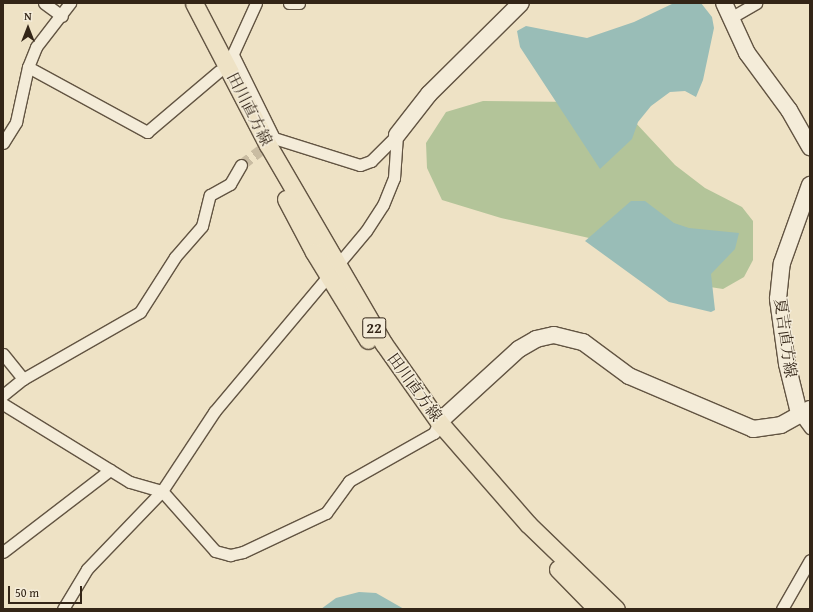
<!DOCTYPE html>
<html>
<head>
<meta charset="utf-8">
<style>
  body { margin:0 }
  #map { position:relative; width:813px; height:612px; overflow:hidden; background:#eee2c5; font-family:"Gentium Book Plus","Noto Serif JP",serif }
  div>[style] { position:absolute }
  .green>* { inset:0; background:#b3c499 }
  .water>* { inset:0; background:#99bdb7 }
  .street-tunnel>* { height:11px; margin-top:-5.5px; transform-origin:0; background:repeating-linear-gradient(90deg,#c9bca2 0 11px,transparent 0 16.5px) }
  .roads { filter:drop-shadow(1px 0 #625442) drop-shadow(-1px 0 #625442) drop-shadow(0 1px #625442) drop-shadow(0 -1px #625442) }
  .street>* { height:11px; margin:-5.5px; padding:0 5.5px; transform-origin:5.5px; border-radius:5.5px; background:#f4ecd9 }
  .secondary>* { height:16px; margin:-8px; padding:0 8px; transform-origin:8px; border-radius:8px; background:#f4ecd9 }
  .primary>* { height:17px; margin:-8.5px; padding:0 8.5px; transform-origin:8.5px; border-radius:8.5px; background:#eee2c5 }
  span { translate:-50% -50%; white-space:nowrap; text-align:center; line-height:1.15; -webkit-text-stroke:3px #f4ecd9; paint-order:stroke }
  .shield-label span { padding:1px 3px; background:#f4ecd9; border:1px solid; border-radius:3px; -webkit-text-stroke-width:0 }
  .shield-label { font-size:15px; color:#332517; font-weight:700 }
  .street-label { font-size:16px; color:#332517 }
  .frame { position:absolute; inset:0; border:4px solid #332517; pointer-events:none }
  .north { position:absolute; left:8px; top:8px; width:40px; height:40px; -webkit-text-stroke:3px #f4ecd9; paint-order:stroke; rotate:0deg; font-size:11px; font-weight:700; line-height:16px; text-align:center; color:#332517 }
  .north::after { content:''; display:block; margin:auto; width:14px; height:18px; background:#332517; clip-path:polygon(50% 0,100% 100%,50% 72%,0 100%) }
  .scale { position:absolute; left:8px; top:586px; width:74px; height:18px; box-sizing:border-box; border:2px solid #332517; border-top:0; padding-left:5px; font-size:12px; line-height:14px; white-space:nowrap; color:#332517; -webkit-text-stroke:3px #f4ecd9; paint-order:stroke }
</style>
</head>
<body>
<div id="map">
  <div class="green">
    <div style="clip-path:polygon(483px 101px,575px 102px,634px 121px,675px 165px,705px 188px,742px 207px,753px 221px,753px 260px,744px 277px,723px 289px,710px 287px,589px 238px,501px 218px,442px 200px,427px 168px,426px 143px,446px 112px)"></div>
  </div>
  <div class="water">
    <div style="clip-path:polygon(674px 3px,701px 3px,712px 17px,714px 28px,703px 80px,696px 97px,685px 91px,670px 92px,651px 106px,638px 122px,632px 139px,600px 169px,520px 47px,517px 31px,526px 26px,587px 38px,634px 22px)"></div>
    <div style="clip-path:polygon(631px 201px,645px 201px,674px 223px,689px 228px,739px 233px,735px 249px,711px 274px,715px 310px,711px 312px,669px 302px,585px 241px)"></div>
    <div style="clip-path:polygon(359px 592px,376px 593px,404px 609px,321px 609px,336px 598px)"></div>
  </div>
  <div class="street-tunnel">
    <div style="left:241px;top:165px;width:34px;rotate:-37deg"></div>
  </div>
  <div class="roads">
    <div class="street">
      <div style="left:44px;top:3px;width:22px;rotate:36deg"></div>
      <div style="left:289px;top:3px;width:10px"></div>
      <div style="left:732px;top:17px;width:28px;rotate:-30deg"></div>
      <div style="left:233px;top:55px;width:93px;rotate:63.7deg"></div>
      <div style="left:274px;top:138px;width:90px;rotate:17.4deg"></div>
      <div style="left:360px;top:165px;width:12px;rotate:-20deg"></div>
      <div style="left:371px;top:161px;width:37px;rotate:-45deg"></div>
      <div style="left:230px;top:60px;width:63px;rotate:-65.5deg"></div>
      <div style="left:28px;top:67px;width:136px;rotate:28.6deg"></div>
      <div style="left:147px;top:132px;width:94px;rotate:-40.3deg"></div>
      <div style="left:3px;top:143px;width:25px;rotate:-58deg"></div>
      <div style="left:16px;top:122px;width:56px;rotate:-77.7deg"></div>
      <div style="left:28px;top:67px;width:22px;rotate:-68deg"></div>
      <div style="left:36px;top:47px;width:56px;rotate:-52.3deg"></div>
      <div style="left:3px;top:354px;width:32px;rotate:51deg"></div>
      <div style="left:3px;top:395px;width:26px;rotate:-39deg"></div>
      <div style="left:23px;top:379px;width:135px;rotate:-29.8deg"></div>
      <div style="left:140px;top:312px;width:65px;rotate:-57.5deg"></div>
      <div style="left:175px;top:257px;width:41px;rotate:-48.9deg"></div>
      <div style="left:202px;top:226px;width:32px;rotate:-76deg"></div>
      <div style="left:210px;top:195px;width:23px;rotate:-29deg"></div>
      <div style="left:230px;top:184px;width:22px;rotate:-60deg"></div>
      <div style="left:3px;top:404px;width:149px;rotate:31.6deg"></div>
      <div style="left:130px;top:482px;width:33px;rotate:16deg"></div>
      <div style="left:162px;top:491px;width:80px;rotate:48.5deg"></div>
      <div style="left:215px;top:551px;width:16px;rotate:15deg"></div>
      <div style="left:230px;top:555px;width:13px;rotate:-13deg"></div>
      <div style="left:243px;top:552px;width:92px;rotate:-25.2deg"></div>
      <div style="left:326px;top:513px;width:39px;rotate:-54deg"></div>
      <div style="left:349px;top:481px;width:98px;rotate:-29.5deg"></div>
      <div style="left:434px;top:433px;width:12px;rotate:-66deg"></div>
      <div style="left:799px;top:413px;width:19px;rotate:54deg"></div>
      <div style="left:3px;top:552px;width:135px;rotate:-37.5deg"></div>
      <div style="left:63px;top:609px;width:47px;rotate:-59deg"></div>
      <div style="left:87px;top:569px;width:108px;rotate:-46.1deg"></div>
      <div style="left:162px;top:491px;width:95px;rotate:-56.6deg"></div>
      <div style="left:214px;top:412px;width:236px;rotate:-50deg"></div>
      <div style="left:366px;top:231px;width:31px;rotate:-57deg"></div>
      <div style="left:383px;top:205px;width:29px;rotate:-68deg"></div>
      <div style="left:394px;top:178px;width:43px;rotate:-86deg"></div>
      <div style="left:782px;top:609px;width:56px;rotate:-60.3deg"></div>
    </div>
    <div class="secondary">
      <div style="left:724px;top:3px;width:55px;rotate:65.3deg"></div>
      <div style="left:747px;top:53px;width:71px;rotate:53.6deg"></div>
      <div style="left:789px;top:110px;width:43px;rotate:60.4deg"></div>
      <div style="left:397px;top:135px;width:52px;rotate:-52deg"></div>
      <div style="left:429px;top:94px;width:129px;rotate:-44.7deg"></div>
      <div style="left:799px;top:413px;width:50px;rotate:-103.8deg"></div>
      <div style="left:787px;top:364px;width:66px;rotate:-97.9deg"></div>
      <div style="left:778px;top:299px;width:36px;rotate:-84deg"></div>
      <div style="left:782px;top:263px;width:83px;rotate:-70.3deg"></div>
      <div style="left:439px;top:422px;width:108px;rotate:-42.4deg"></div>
      <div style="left:519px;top:349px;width:20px;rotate:-30deg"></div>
      <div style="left:536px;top:339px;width:18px;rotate:-13deg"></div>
      <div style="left:554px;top:335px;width:30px;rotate:14deg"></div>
      <div style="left:583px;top:342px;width:57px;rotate:36.5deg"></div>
      <div style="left:629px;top:376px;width:135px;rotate:23.1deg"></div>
      <div style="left:753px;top:429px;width:28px;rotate:-8deg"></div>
      <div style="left:781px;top:425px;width:33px;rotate:-29deg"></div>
    </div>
    <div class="primary">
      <div style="left:194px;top:3px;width:160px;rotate:62.5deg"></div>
      <div style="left:268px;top:145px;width:230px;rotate:59.8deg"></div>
      <div style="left:384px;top:344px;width:95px;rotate:54.8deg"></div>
      <div style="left:439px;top:422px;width:135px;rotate:48.9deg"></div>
      <div style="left:528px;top:524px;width:122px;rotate:44deg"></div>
      <div style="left:286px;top:199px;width:60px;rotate:62.2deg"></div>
      <div style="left:314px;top:252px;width:103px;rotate:58.5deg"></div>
      <div style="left:558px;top:569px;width:56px;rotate:45.7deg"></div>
    </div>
  </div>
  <div class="shield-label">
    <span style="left:374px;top:328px">22</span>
  </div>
  <div class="street-label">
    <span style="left:250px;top:109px;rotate:63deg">田川直方線</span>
    <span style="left:786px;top:338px;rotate:82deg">夏吉直方線</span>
    <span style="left:415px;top:387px;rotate:54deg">田川直方線</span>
  </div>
  <div class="frame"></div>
  <div class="north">N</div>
  <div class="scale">50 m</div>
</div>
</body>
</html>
